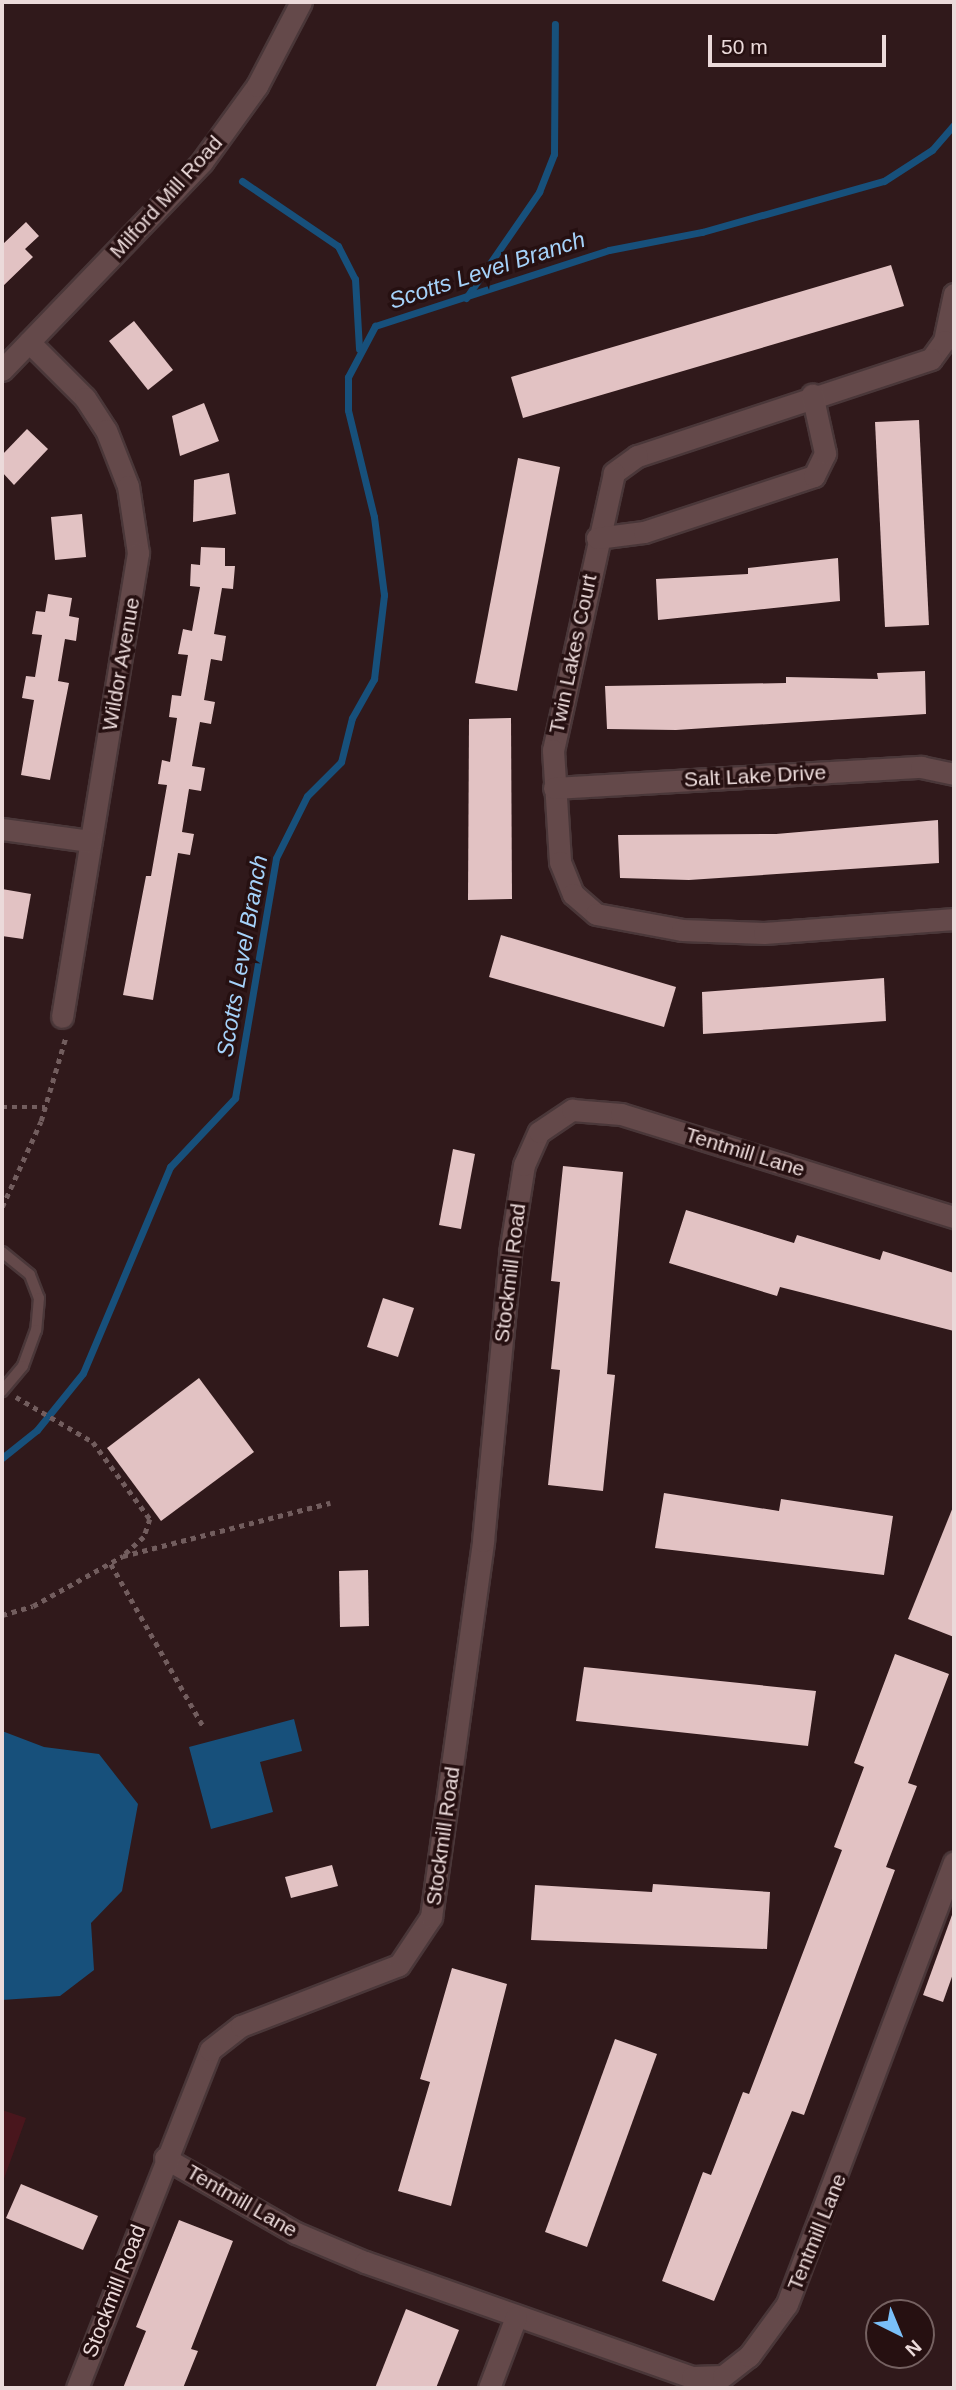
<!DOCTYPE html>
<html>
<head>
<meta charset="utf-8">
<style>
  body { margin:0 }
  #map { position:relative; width:956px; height:2390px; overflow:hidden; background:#30191b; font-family:Arial,sans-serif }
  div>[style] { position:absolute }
  .green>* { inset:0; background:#49161d }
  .water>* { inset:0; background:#17507b }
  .stream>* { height:7px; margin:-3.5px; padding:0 3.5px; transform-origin:3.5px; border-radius:3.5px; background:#17507b }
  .building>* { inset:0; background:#e2c2c3 }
  .path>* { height:4.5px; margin-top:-2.25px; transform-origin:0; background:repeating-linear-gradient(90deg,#725d5e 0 5px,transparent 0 10px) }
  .roads { filter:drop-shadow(2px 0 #4a3739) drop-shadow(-2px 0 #4a3739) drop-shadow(0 2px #4a3739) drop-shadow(0 -2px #4a3739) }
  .lane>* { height:10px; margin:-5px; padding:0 5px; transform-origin:5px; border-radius:5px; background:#64494a }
  .street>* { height:21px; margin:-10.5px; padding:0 10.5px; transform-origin:10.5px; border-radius:10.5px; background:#64494a }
  .secondary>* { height:21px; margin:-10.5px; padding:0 10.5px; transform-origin:10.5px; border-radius:10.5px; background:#64494a }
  span { translate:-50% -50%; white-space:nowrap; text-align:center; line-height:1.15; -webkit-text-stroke:7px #261011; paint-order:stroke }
  .street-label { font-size:21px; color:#ebdada }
  .water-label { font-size:23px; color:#a5d2fa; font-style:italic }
  .frame { position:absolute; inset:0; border:4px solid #ebdada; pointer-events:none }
  .north { position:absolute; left:865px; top:2299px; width:70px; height:70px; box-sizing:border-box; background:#261011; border:2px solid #756161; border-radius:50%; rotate:137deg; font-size:19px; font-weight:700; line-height:28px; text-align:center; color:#ebdada }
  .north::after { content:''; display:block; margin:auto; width:24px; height:32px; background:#7abff8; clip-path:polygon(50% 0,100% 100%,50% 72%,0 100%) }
  .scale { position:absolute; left:708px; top:35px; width:178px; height:32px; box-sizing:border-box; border:4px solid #ebdada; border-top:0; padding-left:9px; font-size:21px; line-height:24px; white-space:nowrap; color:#ebdada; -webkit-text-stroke:5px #261011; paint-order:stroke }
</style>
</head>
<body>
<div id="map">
  <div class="green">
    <div style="clip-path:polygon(2px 2110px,26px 2118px,2px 2184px)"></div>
  </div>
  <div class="water">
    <div style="clip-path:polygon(294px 1719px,302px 1751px,260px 1762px,273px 1812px,211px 1829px,189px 1747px)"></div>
    <div style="clip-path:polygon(2px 1731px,44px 1747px,99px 1754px,138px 1804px,122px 1891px,91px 1923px,94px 1970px,60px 1996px,2px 2000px)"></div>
  </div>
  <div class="stream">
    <div style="left:242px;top:181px;width:116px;rotate:34.1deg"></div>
    <div style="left:338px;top:246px;width:37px;rotate:63deg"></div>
    <div style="left:355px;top:279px;width:70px;rotate:86.7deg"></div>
    <div style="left:466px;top:298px;width:129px;rotate:-55.4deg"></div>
    <div style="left:539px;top:192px;width:41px;rotate:-68.5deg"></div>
    <div style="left:554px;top:154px;width:130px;rotate:-89.6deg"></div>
    <div style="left:2px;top:1458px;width:45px;rotate:-38.7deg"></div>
    <div style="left:37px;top:1430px;width:73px;rotate:-51.1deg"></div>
    <div style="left:83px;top:1373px;width:224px;rotate:-67.1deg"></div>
    <div style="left:170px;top:1167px;width:95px;rotate:-46.7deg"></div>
    <div style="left:235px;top:1098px;width:243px;rotate:-80.3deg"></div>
    <div style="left:276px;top:858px;width:69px;rotate:-63.4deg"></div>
    <div style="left:307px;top:796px;width:48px;rotate:-45deg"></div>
    <div style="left:341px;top:762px;width:45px;rotate:-76deg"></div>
    <div style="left:352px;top:718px;width:45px;rotate:-60.6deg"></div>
    <div style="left:374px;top:679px;width:85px;rotate:-83.2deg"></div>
    <div style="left:384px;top:595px;width:79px;rotate:-97.3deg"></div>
    <div style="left:374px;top:517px;width:110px;rotate:-103.7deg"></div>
    <div style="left:348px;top:410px;width:33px;rotate:-90deg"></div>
    <div style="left:348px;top:377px;width:58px;rotate:-62.1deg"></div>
    <div style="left:375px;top:326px;width:246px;rotate:-18deg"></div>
    <div style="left:609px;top:250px;width:95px;rotate:-11deg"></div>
    <div style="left:702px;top:232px;width:189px;rotate:-15.7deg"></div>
    <div style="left:884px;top:181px;width:57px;rotate:-32.9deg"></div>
    <div style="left:932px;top:150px;width:33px;rotate:-49deg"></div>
  </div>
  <div class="building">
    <div style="clip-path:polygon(26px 222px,39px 236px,25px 249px,33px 257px,2px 287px,2px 245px)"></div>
    <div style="clip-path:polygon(891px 265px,904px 306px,523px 418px,511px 377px)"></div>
    <div style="clip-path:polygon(134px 321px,173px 370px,148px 390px,109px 341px)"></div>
    <div style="clip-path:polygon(204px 403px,219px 441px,180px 456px,172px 416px)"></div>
    <div style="clip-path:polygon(919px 420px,929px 625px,885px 627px,875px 422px)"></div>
    <div style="clip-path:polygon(27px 429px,48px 449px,14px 485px,2px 472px,2px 455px)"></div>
    <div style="clip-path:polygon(518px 458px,560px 467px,517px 691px,475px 683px)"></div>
    <div style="clip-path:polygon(229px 473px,236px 514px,193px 522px,194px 480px)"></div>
    <div style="clip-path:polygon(82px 514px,86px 557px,55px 560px,51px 517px)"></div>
    <div style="clip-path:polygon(201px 547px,225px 548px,225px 566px,235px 566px,233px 589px,222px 588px,214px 634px,226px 636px,222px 661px,211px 659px,204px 700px,215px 702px,211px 724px,200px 722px,192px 766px,205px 768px,201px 791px,189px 789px,182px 832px,194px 834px,190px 855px,178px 853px,153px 1000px,123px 995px,146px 876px,151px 876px,167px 785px,158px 784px,162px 760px,170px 762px,177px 718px,169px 717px,172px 695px,181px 696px,188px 655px,178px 654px,183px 629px,192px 631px,200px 587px,190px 586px,191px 564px,200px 565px)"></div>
    <div style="clip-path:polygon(838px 558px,840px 601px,658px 620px,656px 579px,748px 574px,748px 568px)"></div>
    <div style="clip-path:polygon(48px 594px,72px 598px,69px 616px,79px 618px,76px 641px,65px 639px,58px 681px,69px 683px,50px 780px,21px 775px,34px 700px,22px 698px,26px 676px,35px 677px,42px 635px,32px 634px,36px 611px,45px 612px)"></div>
    <div style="clip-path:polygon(925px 671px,926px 714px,676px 730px,607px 729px,605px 686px,786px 683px,786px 677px,878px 679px,877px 673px)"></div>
    <div style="clip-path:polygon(511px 718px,512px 899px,468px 900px,469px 719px)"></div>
    <div style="clip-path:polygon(938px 820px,939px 863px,689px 880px,620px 878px,618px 835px,776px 834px)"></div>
    <div style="clip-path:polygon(2px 889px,31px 894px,23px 939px,2px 936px)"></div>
    <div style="clip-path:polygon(501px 935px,676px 987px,664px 1027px,489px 977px)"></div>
    <div style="clip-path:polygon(884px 978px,886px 1021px,703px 1034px,702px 992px)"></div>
    <div style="clip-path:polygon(453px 1149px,475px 1154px,461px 1229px,439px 1225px)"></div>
    <div style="clip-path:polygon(563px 1166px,623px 1172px,607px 1374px,615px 1375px,603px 1491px,548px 1485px,560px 1370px,551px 1369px,560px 1282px,551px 1281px)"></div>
    <div style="clip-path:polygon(686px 1210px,794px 1243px,797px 1235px,880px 1260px,883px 1251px,954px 1273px,954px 1331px,780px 1287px,777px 1296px,669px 1263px)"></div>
    <div style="clip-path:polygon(383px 1298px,414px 1308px,398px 1357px,367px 1347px)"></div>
    <div style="clip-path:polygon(199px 1378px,254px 1452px,161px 1521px,107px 1448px)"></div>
    <div style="clip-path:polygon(664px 1493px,779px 1511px,781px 1499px,893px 1516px,884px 1575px,655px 1548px)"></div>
    <div style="clip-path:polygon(953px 1507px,954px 1507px,954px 1637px,908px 1619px)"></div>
    <div style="clip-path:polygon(368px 1570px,369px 1626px,340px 1627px,339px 1571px)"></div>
    <div style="clip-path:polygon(895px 1654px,949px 1674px,908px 1783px,917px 1786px,886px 1867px,895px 1870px,804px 2115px,792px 2111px,714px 2301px,662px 2281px,703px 2172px,711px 2175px,743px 2092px,749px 2094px,842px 1850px,834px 1847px,864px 1767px,854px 1763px)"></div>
    <div style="clip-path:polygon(584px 1667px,816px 1691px,808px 1746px,576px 1721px)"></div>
    <div style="clip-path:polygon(332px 1865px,338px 1886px,291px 1898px,285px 1877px)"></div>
    <div style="clip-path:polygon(653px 1884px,770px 1892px,767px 1949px,531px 1940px,535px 1885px,652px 1892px)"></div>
    <div style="clip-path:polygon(952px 1915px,954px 1971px,943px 2002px,923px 1995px)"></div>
    <div style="clip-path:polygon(452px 1968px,507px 1984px,451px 2206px,398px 2191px,430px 2082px,420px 2079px)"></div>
    <div style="clip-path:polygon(615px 2039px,657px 2054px,587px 2247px,545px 2232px)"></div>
    <div style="clip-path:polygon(21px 2184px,98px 2216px,83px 2250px,6px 2218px)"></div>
    <div style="clip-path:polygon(179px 2220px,233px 2241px,191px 2349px,198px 2351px,183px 2388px,123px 2388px,146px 2331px,136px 2327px)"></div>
    <div style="clip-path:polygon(406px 2309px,459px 2330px,436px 2388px,375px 2388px)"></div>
  </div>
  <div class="path">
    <div style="left:2px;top:1107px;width:43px"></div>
    <div style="left:2px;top:1207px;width:94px;rotate:-65.6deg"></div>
    <div style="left:41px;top:1121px;width:89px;rotate:-73.6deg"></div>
    <div style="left:16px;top:1397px;width:89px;rotate:30.3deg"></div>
    <div style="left:93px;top:1442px;width:96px;rotate:53.5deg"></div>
    <div style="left:150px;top:1519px;width:19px;rotate:108deg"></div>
    <div style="left:144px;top:1537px;width:28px;rotate:138deg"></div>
    <div style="left:111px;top:1564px;width:186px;rotate:60.4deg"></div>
    <div style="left:2px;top:1615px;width:32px;rotate:-16deg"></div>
    <div style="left:33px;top:1606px;width:103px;rotate:-29.1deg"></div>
    <div style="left:123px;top:1556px;width:214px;rotate:-14.4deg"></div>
  </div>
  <div class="roads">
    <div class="lane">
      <div style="left:2px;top:1252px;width:36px;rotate:39deg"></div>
      <div style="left:30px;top:1275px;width:25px;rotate:69deg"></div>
      <div style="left:39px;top:1298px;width:32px;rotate:95deg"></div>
      <div style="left:36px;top:1330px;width:38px;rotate:110deg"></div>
      <div style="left:23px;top:1366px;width:33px;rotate:130deg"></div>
    </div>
    <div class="street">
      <div style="left:954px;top:294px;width:48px;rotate:102deg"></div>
      <div style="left:944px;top:341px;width:22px;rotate:126deg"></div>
      <div style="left:931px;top:359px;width:310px;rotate:161.7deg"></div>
      <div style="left:637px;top:456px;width:29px;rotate:144deg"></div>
      <div style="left:614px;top:473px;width:284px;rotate:102.4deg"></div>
      <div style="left:553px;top:750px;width:112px;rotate:86.4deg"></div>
      <div style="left:560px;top:862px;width:35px;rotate:68deg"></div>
      <div style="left:573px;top:894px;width:30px;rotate:41deg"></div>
      <div style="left:596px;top:914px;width:87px;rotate:10.5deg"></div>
      <div style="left:682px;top:930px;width:82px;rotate:2.1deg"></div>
      <div style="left:764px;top:933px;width:191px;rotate:-4.2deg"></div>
      <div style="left:29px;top:342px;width:79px;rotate:45deg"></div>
      <div style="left:85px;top:398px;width:38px;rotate:57deg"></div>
      <div style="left:106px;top:430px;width:60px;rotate:68.6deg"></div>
      <div style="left:128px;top:486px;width:68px;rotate:81.5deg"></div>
      <div style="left:138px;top:553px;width:470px;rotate:99.3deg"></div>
      <div style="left:597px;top:538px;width:47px;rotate:-7.3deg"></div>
      <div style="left:644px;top:532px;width:179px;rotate:-18.2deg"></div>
      <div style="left:814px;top:476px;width:25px;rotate:-64deg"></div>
      <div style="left:825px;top:453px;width:60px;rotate:-102.4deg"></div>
      <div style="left:554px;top:788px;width:368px;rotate:-3.3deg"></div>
      <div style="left:921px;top:767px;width:34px;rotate:12deg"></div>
      <div style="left:2px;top:829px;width:89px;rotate:7.8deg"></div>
      <div style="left:165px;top:2158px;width:151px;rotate:29.8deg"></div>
      <div style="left:296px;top:2233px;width:75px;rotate:22.8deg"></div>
      <div style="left:365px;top:2262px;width:347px;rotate:19.4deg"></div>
      <div style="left:692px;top:2377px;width:31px;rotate:-2deg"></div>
      <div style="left:723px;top:2376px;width:33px;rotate:-38deg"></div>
      <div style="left:749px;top:2356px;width:64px;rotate:-53.8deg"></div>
      <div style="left:787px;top:2304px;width:472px;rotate:-69.3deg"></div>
      <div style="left:77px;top:2388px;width:363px;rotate:-68.5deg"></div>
      <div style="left:210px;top:2050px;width:39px;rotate:-38deg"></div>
      <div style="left:241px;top:2026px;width:169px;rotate:-21.1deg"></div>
      <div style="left:399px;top:1965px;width:58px;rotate:-56.3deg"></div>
      <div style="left:431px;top:1917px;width:380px;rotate:-82.1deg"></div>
      <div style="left:483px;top:1541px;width:289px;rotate:-84.6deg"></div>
      <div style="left:510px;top:1253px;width:89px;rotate:-81deg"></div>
      <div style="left:524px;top:1165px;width:36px;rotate:-66deg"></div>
      <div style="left:539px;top:1132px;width:40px;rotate:-34deg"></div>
      <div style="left:572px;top:1110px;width:49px;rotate:4.7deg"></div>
      <div style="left:621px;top:1114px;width:349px;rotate:17.2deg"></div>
      <div style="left:489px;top:2388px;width:76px;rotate:-69.2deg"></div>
    </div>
    <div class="secondary">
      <div style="left:2px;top:370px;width:289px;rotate:-46.1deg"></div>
      <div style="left:202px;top:162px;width:94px;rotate:-54.1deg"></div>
      <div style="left:257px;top:86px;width:95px;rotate:-62.4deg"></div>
    </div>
  </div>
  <div class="street-label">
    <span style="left:166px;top:197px;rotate:-48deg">Milford Mill Road</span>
    <span style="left:573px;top:654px;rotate:-78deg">Twin Lakes Court</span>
    <span style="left:121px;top:664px;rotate:-80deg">Wildor Avenue</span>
    <span style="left:755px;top:776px;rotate:-3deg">Salt Lake Drive</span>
    <span style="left:745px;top:1152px;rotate:17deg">Tentmill Lane</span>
    <span style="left:510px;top:1273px;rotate:-83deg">Stockmill Road</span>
    <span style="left:443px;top:1836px;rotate:-82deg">Stockmill Road</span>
    <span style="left:242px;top:2201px;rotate:30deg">Tentmill Lane</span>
    <span style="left:817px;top:2232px;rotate:-68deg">Tentmill Lane</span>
    <span style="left:114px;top:2291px;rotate:-69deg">Stockmill Road</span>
  </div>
  <div class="water-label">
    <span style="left:487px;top:270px;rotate:-18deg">Scotts Level Branch</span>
    <span style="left:242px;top:956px;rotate:-80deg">Scotts Level Branch</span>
  </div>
  <div class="frame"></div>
  <div class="north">N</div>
  <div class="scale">50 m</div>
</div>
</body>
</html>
